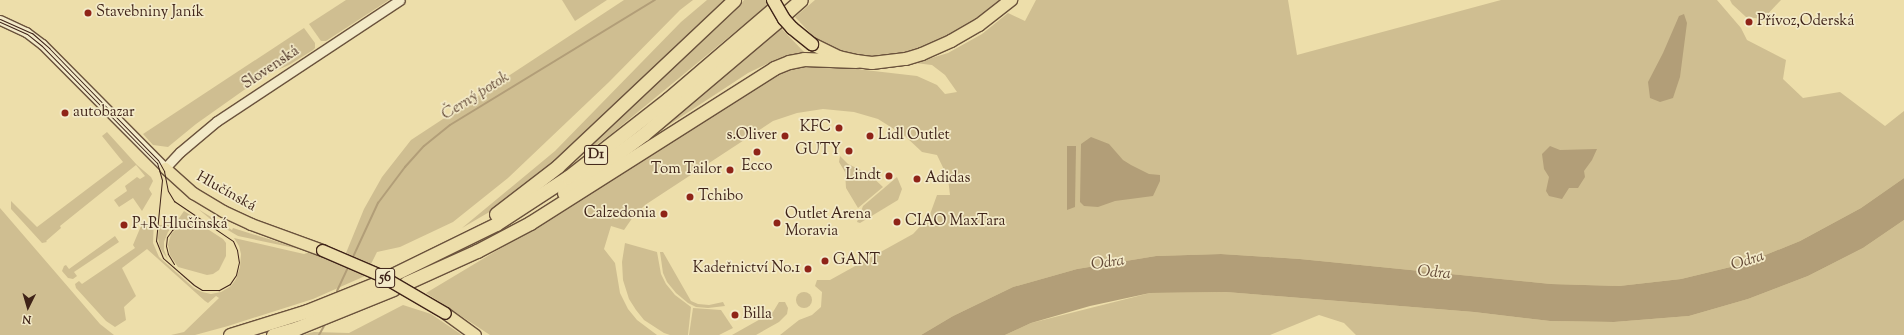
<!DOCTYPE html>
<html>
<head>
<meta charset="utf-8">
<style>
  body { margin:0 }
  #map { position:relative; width:1904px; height:335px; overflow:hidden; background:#eddeaa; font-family:"Sorts Mill Goudy",serif }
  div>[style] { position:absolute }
  .green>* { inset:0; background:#cfbe91 }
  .round { border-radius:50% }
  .water>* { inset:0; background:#b29e78 }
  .stream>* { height:2px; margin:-1px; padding:0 1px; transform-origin:1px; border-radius:1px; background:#b29e78 }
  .roads { filter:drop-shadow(1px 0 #6a523c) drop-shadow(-1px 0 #6a523c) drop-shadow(0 1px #6a523c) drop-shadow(0 -1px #6a523c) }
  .tertiary>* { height:9px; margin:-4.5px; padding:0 4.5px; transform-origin:4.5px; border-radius:4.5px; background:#f3eac8 }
  .primary>* { height:11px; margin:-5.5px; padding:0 5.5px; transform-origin:5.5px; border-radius:5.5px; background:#eddeaa }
  .trunk>* { height:12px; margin:-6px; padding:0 6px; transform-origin:6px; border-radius:6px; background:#eddeaa }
  .motorway>* { height:13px; margin:-6.5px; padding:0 6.5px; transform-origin:6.5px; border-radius:6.5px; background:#eddeaa }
  .tram>* { height:1px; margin:-0.5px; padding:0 0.5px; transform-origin:0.5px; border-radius:0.5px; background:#3f2318 }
  .bridges { filter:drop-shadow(1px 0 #3f2318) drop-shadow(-1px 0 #3f2318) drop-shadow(0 1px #3f2318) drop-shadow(0 -1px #3f2318) }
  .primary-bridge>* { height:11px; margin:-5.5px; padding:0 5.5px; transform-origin:5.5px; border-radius:5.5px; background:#eddeaa }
  .trunk-bridge>* { height:12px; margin:-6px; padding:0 6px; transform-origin:6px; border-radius:6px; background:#eddeaa }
  .dots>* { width:11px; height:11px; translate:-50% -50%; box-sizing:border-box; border:2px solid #f3eac8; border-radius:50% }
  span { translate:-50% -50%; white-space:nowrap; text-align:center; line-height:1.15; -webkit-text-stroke:3.5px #f3eac8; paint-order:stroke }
  .shield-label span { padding:1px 3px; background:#f3eac8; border:1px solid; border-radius:3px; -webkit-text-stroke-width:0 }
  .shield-label { font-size:14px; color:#3f2318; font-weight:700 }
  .poi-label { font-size:15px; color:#3f2318 }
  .left { translate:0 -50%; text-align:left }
  .right { translate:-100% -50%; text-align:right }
  .street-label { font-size:15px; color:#3f2318 }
  .water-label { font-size:16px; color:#624835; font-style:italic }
  .north { position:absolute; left:8px; top:287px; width:40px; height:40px; -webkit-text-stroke:3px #f3eac8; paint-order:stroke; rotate:185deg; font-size:11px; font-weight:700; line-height:16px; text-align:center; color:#3f2318 }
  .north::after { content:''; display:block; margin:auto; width:14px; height:18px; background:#3f2318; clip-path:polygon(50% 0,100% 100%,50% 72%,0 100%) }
</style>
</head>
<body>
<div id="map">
  <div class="green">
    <div style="clip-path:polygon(346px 0,389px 0,326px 41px,321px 41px,309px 24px)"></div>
    <div style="clip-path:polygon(562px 0,607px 0,575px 21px)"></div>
    <div style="clip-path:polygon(624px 0,693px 0,680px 10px,609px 82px,508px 178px,453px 222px,400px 247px,377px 252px,371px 264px,346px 253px,364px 209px,382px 177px,411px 140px)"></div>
    <div style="clip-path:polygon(707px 0,727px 0,574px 146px,503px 204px,462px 228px,555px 151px,681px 22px)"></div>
    <div style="clip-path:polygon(744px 0,768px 0,770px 3px,610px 135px,571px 163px,734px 12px)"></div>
    <div style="clip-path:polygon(815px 0,1004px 0,977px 20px,932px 45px,896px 55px,878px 56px,862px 55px,841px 51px,814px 37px,795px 17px)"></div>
    <div style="clip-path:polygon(1036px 0,1288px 0,1297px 55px,1501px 0,1717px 0,1741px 28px,1747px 40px,1786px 60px,1783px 79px,1803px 98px,1840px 92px,1885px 126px,1904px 111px,1904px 178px,1861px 208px,1800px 241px,1743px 264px,1681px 279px,1619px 286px,1551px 284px,1300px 259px,1221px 254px,1156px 256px,1077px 269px,1013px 287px,953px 316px,921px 335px,780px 335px,799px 320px,812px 315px,821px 307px,822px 292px,815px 286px,817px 280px,830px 280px,913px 234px,929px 217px,937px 195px,950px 195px,948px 178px,937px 155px,922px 152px,905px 136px,878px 119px,854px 112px,823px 109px,797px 113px,773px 121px,645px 205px,633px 217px,624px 230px,611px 226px,604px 249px,615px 263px,620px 293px,628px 309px,637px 320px,657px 335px,490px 335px,426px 293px,556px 215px,694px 126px,790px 68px,813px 64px,917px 76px,937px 85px,945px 94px,957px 92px,945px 75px,932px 65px,915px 63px,948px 53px,982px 34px,1008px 13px,1025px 21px)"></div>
    <div style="clip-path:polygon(1730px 0,1781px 0,1763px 19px,1746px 17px,1732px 4px)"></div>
    <div style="clip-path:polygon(304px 28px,315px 43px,315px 48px,313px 50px,289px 65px,268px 74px,244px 90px,196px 124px,168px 147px,153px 145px,143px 134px)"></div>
    <div style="clip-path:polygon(781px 28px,804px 52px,777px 59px,748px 73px,658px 132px)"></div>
    <div style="clip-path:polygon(107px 132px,137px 165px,151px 177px,153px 181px,149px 189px,152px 194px,142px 211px,133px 198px,119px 207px,114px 200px,127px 191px,125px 186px,137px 177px,140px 179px,145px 176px,136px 165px,60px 226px,61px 228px,46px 241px,47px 242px,42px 243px,11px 209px,11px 201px,37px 227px,123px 162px,102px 136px)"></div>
    <div style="clip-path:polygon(840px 156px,848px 164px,869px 174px,883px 187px,858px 208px,846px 188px,845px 172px,839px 162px)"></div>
    <div style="clip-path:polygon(897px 177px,902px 189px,898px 200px,860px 223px,857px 222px,863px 206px)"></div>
    <div style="clip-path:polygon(0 208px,100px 324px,114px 335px,0 335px)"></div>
    <div style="clip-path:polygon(198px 209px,232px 230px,233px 228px,304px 250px,238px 236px,221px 226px,219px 226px)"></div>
    <div style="clip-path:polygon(184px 211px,206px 225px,183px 221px,172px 227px,168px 232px,164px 242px,164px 250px,168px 260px,160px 248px,158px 238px,159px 225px,171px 225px,177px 221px)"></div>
    <div style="clip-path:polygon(154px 220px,153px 243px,159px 257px,194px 288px,202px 292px,211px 294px,221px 292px,231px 286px,236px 279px,240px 267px,241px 254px,239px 246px,234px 238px,304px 254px,310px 252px,365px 276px,313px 299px,228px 326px,195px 335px,171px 335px,184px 332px,219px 298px,216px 296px,208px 303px,205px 301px,147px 249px,122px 268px,136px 296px,124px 307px,126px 320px,115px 327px,106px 321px,76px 288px,75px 284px,79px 281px,82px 284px,135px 248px,133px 245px,141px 226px)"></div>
    <div style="clip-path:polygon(1904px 220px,1904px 335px,1356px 335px,1344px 323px,1319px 315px,1270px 335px,1005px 335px,1031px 323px,1150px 293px,1226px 292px,1474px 312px,1550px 321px,1614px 322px,1689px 316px,1748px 299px,1808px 276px,1863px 248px)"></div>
    <div style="clip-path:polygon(191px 224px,209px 230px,223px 239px,226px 243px,226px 256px,219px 270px,213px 274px,207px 275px,178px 267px,170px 255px,168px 245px,171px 234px,179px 226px)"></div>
    <div style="clip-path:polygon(115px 236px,119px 242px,74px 272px,77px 276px,73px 279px,68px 278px,62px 271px,64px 266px,66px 265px,69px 269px)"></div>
    <div style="clip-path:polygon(625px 243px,657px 252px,661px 274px,666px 284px,675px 295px,691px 307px,688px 335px,670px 335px,664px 333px,644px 320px,636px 310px,629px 299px,623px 280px,622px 262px)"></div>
    <div style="clip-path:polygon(660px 252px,663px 252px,691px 301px,698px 304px,709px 305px,723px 302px,725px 306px,708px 308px,696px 307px,688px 303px,676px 293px,667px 282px,663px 273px)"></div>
    <div class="round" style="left:796px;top:292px;width:16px;height:16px"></div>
    <div style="clip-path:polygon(779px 302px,785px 302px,788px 308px,787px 314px,779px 322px,756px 335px,732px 335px,773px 312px)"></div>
    <div style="clip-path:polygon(403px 305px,431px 314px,462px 335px,302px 335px,314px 332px,349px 333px)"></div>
    <div style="clip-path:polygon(693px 308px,721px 310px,733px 328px,719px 335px,689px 335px)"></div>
  </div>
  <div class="water">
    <div style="clip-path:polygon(1684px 14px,1687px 23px,1680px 77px,1673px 98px,1660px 102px,1650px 98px,1648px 82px,1663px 53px,1679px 16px)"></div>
    <div style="clip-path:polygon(1091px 137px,1109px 144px,1123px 160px,1131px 165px,1149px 174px,1160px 175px,1160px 181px,1153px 196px,1115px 201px,1098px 207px,1084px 206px,1080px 202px,1081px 144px)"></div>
    <div style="clip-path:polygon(1067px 146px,1076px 146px,1075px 207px,1067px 210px)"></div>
    <div style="clip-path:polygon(1550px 146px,1560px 150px,1597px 149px,1592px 160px,1584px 171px,1585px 177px,1578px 188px,1569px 188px,1562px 199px,1549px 196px,1546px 191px,1549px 177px,1544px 169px,1542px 154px)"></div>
    <div style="clip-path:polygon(1904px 178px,1904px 220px,1863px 248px,1808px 276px,1748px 299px,1689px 316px,1614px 322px,1550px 321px,1474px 312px,1226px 292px,1150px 293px,1090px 306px,1031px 323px,1005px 335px,921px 335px,953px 316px,1013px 287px,1077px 269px,1156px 256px,1221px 254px,1300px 259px,1551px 284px,1619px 286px,1681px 279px,1743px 264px,1800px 241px,1861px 208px)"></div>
  </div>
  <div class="stream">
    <div style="left:353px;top:257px;width:60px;rotate:-65.2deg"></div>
    <div style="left:378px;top:203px;width:45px;rotate:-53.1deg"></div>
    <div style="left:405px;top:167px;width:28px;rotate:-48deg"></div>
    <div style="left:424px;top:146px;width:33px;rotate:-39deg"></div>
    <div style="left:450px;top:125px;width:240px;rotate:-31.4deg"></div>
    <div style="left:337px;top:291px;width:26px;rotate:-65deg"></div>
    <div style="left:319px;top:335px;width:10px;rotate:-61deg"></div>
  </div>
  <div class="roads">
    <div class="tertiary">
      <div style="left:0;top:20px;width:29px;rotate:25deg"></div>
      <div style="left:26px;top:32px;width:20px;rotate:37deg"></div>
      <div style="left:42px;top:44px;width:175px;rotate:45.2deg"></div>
      <div style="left:165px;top:168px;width:22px;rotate:-47deg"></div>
      <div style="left:180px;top:152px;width:48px;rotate:-40deg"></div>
      <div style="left:217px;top:121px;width:219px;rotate:-33.5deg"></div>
    </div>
    <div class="primary">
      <div style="left:165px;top:168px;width:38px;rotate:42deg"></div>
      <div style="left:193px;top:193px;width:35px;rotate:31deg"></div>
      <div style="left:223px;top:211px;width:31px;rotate:25deg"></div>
      <div style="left:251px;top:224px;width:76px;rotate:20.1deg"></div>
      <div style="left:445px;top:313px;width:37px;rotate:36deg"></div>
    </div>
    <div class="trunk">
      <div style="left:812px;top:44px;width:30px;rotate:26deg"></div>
      <div style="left:839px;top:57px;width:17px;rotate:13deg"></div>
      <div style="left:856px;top:61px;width:16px;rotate:7deg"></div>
      <div style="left:872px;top:63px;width:34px;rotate:-7deg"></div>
      <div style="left:906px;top:59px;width:17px;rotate:-17deg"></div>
      <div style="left:922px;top:54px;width:32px;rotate:-24deg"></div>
      <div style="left:951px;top:41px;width:32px;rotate:-30deg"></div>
      <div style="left:979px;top:25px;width:41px;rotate:-38deg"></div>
    </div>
    <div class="motorway">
      <div style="left:787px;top:12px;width:18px;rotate:-41deg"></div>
      <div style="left:564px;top:193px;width:99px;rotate:-36.4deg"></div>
      <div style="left:644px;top:134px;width:178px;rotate:-40.2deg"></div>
      <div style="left:496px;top:214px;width:78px;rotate:-37.7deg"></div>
      <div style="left:558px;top:166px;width:242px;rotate:-43.3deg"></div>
      <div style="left:392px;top:275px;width:116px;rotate:-26.1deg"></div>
      <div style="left:496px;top:224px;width:86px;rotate:-33.1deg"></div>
      <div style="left:568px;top:177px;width:127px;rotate:-38deg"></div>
      <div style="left:668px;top:99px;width:138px;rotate:-40.6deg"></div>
      <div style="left:406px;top:283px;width:78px;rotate:-24.3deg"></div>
      <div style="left:477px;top:251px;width:60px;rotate:-27.8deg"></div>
      <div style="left:530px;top:223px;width:289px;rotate:-32.4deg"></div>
      <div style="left:774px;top:68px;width:16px;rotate:-22deg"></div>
      <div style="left:789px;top:62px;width:15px;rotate:-11deg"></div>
      <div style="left:804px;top:59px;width:52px;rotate:2.2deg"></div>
      <div style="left:230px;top:335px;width:81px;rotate:-17.3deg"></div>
      <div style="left:307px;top:311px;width:78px;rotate:-21.9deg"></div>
      <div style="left:273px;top:335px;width:25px;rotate:-16deg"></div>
      <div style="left:297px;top:328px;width:104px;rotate:-22.1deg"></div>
    </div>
  </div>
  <div class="tram">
    <div style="left:0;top:19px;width:35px;rotate:24deg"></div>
    <div style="left:32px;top:33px;width:23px;rotate:41deg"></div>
    <div style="left:49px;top:48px;width:156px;rotate:45.8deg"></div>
    <div style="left:158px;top:160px;width:13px;rotate:61deg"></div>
    <div style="left:164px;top:171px;width:20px;rotate:79deg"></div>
    <div style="left:168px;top:191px;width:12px;rotate:59deg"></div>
    <div style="left:174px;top:201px;width:71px;rotate:34.1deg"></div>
    <div style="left:233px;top:241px;width:10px;rotate:66deg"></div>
    <div style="left:237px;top:250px;width:12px;rotate:81deg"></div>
    <div style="left:239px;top:262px;width:13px;rotate:103deg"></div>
    <div style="left:236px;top:275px;width:11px;rotate:124deg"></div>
    <div style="left:230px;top:284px;width:13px;rotate:151deg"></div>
    <div style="left:219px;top:290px;width:17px;rotate:180deg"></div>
    <div style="left:202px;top:290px;width:9px;rotate:-148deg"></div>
    <div style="left:194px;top:285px;width:41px;rotate:-138.9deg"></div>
    <div style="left:163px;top:258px;width:18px;rotate:-112deg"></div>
    <div style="left:156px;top:241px;width:61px;rotate:-84.4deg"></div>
    <div style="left:162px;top:180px;width:18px;rotate:-106deg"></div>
    <div style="left:157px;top:163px;width:164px;rotate:-134.5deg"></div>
    <div style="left:42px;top:46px;width:19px;rotate:-141deg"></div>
    <div style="left:27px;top:34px;width:30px;rotate:-156deg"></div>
    <div style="left:174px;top:264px;width:12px;rotate:-121deg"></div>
    <div style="left:168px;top:254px;width:8px;rotate:-104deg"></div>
    <div style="left:166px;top:246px;width:9px;rotate:-84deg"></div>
    <div style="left:167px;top:237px;width:9px;rotate:-54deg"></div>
    <div style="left:172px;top:230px;width:8px;rotate:-40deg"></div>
    <div style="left:178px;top:225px;width:9px;rotate:-21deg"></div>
    <div style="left:186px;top:222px;width:10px;rotate:6deg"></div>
    <div style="left:196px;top:223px;width:14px;rotate:21deg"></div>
  </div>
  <div class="bridges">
    <div class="primary-bridge">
      <div style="left:322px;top:250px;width:63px;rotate:23.3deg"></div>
      <div style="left:380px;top:275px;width:75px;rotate:30.3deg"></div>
    </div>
    <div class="trunk-bridge">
      <div style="left:773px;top:0;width:22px;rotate:60deg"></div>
      <div style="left:784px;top:19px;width:12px;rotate:48deg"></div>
      <div style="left:792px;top:28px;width:26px;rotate:39deg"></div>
    </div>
  </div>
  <div class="dots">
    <div style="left:88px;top:13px;background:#8f2418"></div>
    <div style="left:1749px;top:22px;background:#8f2418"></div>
    <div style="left:65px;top:113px;background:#8f2418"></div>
    <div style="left:839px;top:128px;background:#8f2418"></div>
    <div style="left:785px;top:136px;background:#8f2418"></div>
    <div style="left:870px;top:136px;background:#8f2418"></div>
    <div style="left:849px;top:151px;background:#8f2418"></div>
    <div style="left:757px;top:152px;background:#8f2418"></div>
    <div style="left:730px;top:170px;background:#8f2418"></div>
    <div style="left:889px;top:176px;background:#8f2418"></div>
    <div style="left:917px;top:179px;background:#8f2418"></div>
    <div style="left:690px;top:197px;background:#8f2418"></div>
    <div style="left:664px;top:214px;background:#8f2418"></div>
    <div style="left:897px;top:222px;background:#8f2418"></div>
    <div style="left:777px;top:223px;background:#8f2418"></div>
    <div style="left:124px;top:225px;background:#8f2418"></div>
    <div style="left:825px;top:261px;background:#8f2418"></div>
    <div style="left:808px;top:269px;background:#8f2418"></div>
    <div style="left:735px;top:315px;background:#8f2418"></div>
  </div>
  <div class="shield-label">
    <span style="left:596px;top:155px">D1</span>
    <span style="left:385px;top:278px">56</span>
  </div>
  <div class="poi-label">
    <span class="left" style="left:96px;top:13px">Stavebniny Janík</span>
    <span class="left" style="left:1757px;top:22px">Přívoz,Oderská</span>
    <span class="left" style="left:73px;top:113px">autobazar</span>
    <span class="right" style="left:831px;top:128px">KFC</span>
    <span class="right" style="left:777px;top:136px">s.Oliver</span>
    <span class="left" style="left:878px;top:136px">Lidl Outlet</span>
    <span class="right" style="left:841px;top:151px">GUTY</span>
    <span style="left:757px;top:167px">Ecco</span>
    <span class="right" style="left:722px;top:170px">Tom Tailor</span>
    <span class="right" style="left:881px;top:176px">Lindt</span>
    <span class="left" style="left:925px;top:179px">Adidas</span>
    <span class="left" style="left:698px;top:197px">Tchibo</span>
    <span class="right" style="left:656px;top:214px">Calzedonia</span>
    <span class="left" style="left:785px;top:223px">Outlet Arena<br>Moravia</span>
    <span class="left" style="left:905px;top:222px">CIAO MaxTara</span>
    <span class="left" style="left:132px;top:225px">P+R Hlučínská</span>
    <span class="left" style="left:833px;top:261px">GANT</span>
    <span class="right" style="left:800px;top:269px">Kadeřnictví No.1</span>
    <span class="left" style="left:743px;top:315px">Billa</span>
  </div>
  <div class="street-label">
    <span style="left:271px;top:68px;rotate:-34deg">Slovenská</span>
    <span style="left:226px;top:192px;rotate:29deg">Hlučínská</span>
  </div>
  <div class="water-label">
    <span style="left:476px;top:97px;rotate:-32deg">Černý potok</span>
    <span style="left:1748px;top:262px;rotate:-18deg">Odra</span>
    <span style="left:1108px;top:264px;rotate:-8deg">Odra</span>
    <span style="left:1434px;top:274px;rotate:5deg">Odra</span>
  </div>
  <div class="north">N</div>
</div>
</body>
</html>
